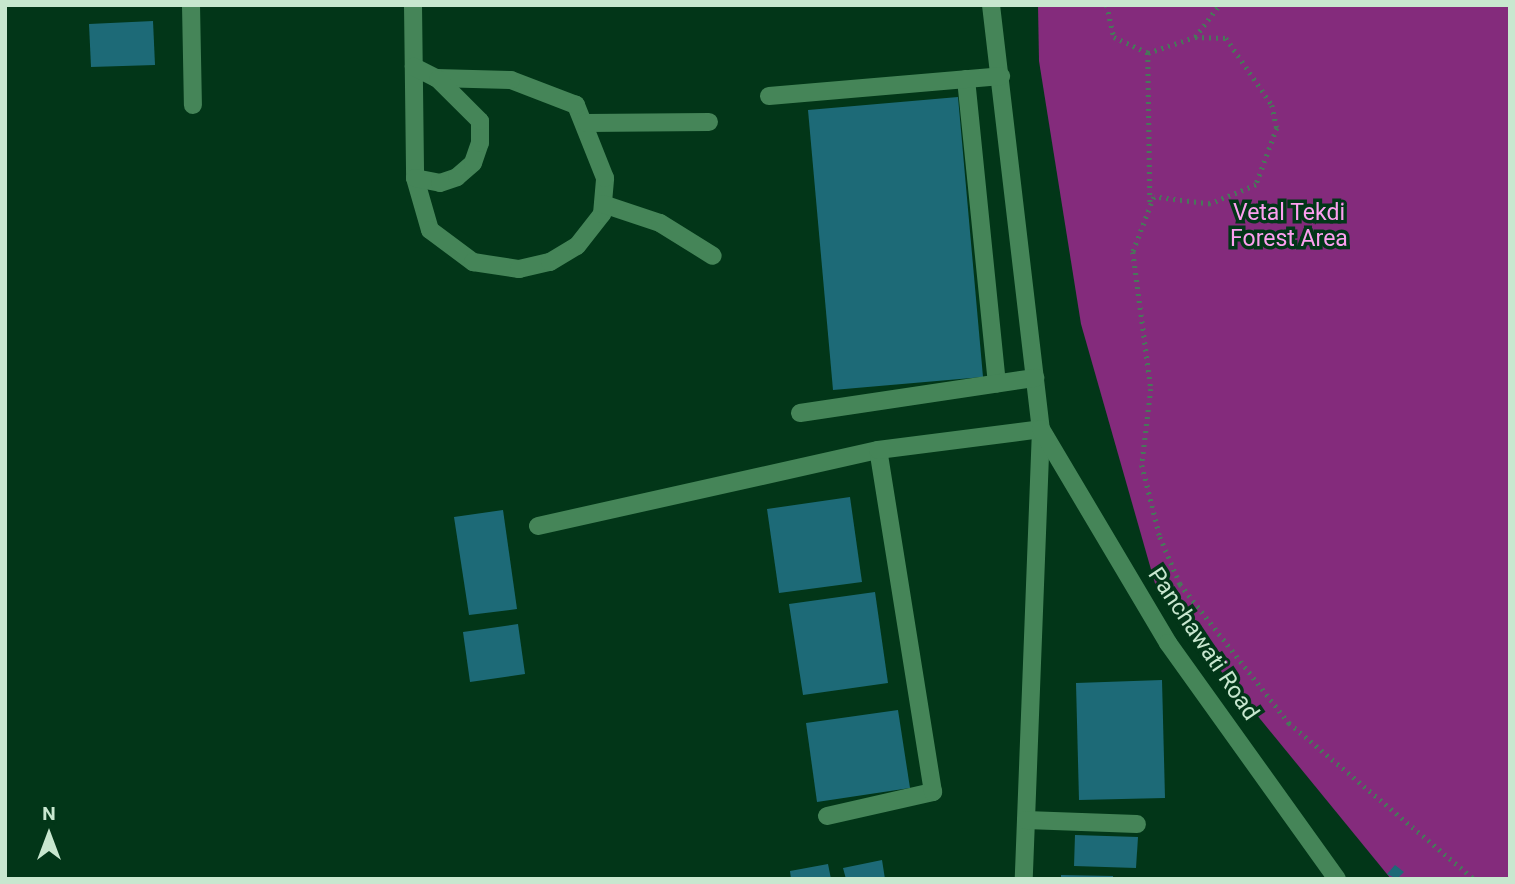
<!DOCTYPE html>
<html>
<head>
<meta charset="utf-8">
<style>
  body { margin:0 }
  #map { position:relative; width:1515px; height:884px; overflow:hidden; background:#023618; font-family:Roboto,sans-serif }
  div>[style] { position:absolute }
  .forest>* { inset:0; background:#842b7c }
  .building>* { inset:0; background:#1d6a77 }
  .path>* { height:4.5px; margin-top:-2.25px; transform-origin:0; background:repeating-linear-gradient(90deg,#49765a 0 2px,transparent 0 7px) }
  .minor>* { height:18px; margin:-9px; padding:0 9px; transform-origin:9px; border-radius:9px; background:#458558 }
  span { translate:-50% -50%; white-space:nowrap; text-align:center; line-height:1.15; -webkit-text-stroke:7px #023618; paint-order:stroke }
  .park-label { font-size:23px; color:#fda0f0 }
  .street-label { font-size:23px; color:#c8e7cf }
  .frame { position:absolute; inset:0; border:7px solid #c8e7cf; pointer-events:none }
  .north { position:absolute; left:14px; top:800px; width:70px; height:70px; -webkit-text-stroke:5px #023618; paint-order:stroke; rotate:0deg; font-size:19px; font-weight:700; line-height:28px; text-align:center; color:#c8e7cf }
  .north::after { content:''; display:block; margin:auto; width:24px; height:32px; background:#c8e7cf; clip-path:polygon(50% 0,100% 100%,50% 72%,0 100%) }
</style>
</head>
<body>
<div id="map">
  <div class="forest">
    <div style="clip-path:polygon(1038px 5px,1510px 5px,1510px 879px,1391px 879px,1158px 594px,1081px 324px,1039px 61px)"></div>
  </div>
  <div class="building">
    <div style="clip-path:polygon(153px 21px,155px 65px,91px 67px,89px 24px)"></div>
    <div style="clip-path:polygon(958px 97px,983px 377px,833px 390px,808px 110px)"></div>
    <div style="clip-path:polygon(850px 497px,862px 582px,779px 593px,767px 509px)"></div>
    <div style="clip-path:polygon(503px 510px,517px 609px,469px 615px,454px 517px)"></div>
    <div style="clip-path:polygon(875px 592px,888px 683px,803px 695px,789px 604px)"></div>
    <div style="clip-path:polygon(518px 624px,525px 674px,470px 682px,463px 632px)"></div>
    <div style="clip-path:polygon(1162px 680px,1165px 798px,1079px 800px,1076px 683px)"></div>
    <div style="clip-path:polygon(898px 710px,910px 788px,817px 802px,806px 723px)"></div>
    <div style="clip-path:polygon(1075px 835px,1138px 837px,1136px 868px,1074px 866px)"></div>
    <div style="clip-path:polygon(882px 860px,885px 879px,846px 879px,843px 868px)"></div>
    <div style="clip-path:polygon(828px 864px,831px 879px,791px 879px,790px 871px)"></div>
    <div style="clip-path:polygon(1395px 865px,1404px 872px,1397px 879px,1387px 874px)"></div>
    <div style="clip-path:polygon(1061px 875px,1113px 876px,1113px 879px,1061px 879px)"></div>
  </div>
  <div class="path">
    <div style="left:1107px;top:5px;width:33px;rotate:78deg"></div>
    <div style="left:1114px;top:37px;width:38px;rotate:25deg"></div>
    <div style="left:1148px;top:53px;width:50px;rotate:-18.8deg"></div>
    <div style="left:1195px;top:37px;width:31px;rotate:2deg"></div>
    <div style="left:1226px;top:38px;width:81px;rotate:55.5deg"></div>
    <div style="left:1272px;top:105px;width:24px;rotate:78deg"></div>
    <div style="left:1277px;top:128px;width:61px;rotate:110.2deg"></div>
    <div style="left:1256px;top:185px;width:50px;rotate:157.6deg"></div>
    <div style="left:1210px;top:204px;width:56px;rotate:-172.9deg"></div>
    <div style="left:1154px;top:197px;width:59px;rotate:110.9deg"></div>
    <div style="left:1133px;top:252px;width:138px;rotate:82.5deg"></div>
    <div style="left:1151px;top:389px;width:77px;rotate:96.8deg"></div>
    <div style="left:1142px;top:465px;width:74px;rotate:76deg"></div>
    <div style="left:1160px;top:537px;width:51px;rotate:66.9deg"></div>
    <div style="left:1180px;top:584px;width:177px;rotate:51.9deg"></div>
    <div style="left:1289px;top:723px;width:242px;rotate:40.1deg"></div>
    <div style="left:1195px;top:37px;width:40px;rotate:-53deg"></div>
    <div style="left:1148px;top:53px;width:151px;rotate:89.2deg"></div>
    <div style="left:1159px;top:594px;width:23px;rotate:-25deg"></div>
  </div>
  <div class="minor">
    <div style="left:191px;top:5px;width:100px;rotate:88.9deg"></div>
    <div style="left:413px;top:5px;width:173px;rotate:89.3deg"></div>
    <div style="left:415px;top:178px;width:54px;rotate:73.9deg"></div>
    <div style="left:430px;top:230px;width:54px;rotate:36.7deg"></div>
    <div style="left:473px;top:262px;width:47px;rotate:8.7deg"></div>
    <div style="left:519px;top:269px;width:32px;rotate:-13deg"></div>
    <div style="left:550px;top:262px;width:31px;rotate:-31deg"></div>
    <div style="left:577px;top:246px;width:41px;rotate:-52deg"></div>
    <div style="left:602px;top:214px;width:36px;rotate:-85deg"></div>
    <div style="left:605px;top:178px;width:79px;rotate:-111.7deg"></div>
    <div style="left:576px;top:105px;width:70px;rotate:-159deg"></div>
    <div style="left:511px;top:80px;width:75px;rotate:-178.5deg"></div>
    <div style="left:436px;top:78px;width:25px;rotate:-153deg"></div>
    <div style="left:991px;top:5px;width:427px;rotate:83.3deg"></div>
    <div style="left:1041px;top:429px;width:450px;rotate:92.2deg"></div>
    <div style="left:966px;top:79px;width:306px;rotate:84.2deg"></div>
    <div style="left:769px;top:96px;width:233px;rotate:-4.9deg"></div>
    <div style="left:586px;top:123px;width:123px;rotate:-0.5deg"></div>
    <div style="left:415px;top:178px;width:25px;rotate:11deg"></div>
    <div style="left:440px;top:183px;width:18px;rotate:-19deg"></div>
    <div style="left:457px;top:177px;width:21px;rotate:-41deg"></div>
    <div style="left:473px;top:163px;width:21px;rotate:-71deg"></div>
    <div style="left:480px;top:143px;width:22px;rotate:-90deg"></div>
    <div style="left:480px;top:121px;width:59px;rotate:-135deg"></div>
    <div style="left:603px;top:204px;width:60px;rotate:18.4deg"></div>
    <div style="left:660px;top:223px;width:62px;rotate:31.9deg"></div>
    <div style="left:800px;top:413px;width:238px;rotate:-8.5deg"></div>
    <div style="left:538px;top:526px;width:348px;rotate:-12.6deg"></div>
    <div style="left:827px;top:816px;width:109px;rotate:-12.8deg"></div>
    <div style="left:933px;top:792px;width:346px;rotate:-99.1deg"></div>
    <div style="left:878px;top:450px;width:164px;rotate:-7.3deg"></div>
    <div style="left:1041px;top:429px;width:249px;rotate:59.3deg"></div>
    <div style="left:1168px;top:643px;width:290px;rotate:54.4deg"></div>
    <div style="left:1026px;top:820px;width:111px;rotate:2.1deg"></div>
  </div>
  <div class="park-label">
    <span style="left:1289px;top:226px">Vetal Tekdi<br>Forest Area</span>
  </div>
  <div class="street-label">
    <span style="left:1203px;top:644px;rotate:56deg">Panchawati Road</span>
  </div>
  <div class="frame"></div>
  <div class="north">N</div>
</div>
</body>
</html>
